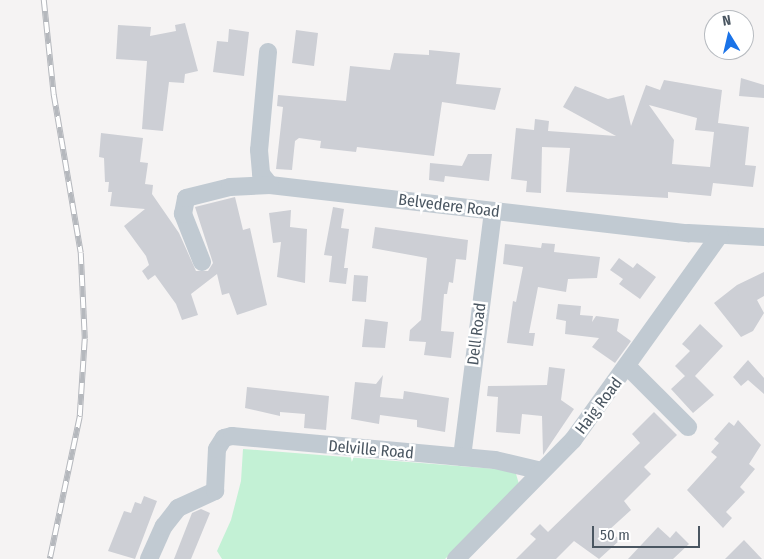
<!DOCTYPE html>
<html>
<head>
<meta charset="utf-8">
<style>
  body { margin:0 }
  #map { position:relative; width:764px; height:559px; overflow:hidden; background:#f5f3f3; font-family:"Fira Sans Condensed",sans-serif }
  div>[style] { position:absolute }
  .green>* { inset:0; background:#c3f1d5 }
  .building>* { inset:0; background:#cdcfd5 }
  .street>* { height:18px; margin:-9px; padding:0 9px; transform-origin:9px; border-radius:9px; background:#c1cad2 }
  .rail>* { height:5.5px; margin-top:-2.75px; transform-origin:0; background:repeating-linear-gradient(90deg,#fff 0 11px,#b5b8bd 0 22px); box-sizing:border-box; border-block:1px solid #b5b8bd }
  span { translate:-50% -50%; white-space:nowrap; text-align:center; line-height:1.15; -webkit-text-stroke:5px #fff; paint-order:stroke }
  .street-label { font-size:16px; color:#4a5661 }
  .north { position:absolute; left:704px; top:10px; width:50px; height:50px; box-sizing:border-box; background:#fff; border:1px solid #b7bbc0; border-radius:50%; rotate:351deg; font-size:14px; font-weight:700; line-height:20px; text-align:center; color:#4a5661 }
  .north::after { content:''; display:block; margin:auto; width:18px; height:22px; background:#1a73e8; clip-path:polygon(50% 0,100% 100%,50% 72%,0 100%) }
  .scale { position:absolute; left:592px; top:526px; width:108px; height:22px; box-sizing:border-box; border:2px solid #4a5661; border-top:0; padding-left:6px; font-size:15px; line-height:18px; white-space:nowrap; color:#4a5661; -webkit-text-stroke:4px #fff; paint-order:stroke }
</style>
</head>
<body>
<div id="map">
  <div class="green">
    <div style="clip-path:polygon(243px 449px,509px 470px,516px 474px,519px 484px,516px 493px,445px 559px,222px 559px,217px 551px,231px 520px,241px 481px)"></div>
  </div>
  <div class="building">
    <div style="clip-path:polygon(185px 23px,198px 71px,185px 74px,184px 83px,169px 82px,163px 131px,142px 129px,147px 61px,116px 59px,118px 25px,151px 27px,150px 36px,176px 31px,175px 25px)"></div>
    <div style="clip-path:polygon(229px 29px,249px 32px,244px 76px,213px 72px,217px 41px,228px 42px)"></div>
    <div style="clip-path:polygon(296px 30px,318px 33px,314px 66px,292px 63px)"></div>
    <div style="clip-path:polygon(429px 50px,460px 53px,456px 84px,501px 88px,495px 110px,442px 102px,434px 156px,357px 147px,356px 152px,320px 148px,321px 141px,299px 138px,295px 141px,292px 170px,276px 169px,283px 107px,277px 106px,278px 95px,346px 101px,350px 66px,390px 70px,394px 53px,429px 55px)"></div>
    <div style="clip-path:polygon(741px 78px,764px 85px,764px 98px,739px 96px)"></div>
    <div style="clip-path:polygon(evenodd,664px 80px,722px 90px,718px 123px,749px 127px,745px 165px,756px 166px,753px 187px,713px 183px,711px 196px,668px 192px,668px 198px,566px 192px,570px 148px,542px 147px,541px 193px,526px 192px,527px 181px,511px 179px,516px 128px,534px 130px,535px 119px,549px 121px,548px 131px,616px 136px,563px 107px,575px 86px,608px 99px,624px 95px,631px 126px,646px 85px,660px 90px,664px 80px,649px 105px,697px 118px,695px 130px,714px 132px,710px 167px,672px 164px,674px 140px,649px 105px)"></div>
    <div style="clip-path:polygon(101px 133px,143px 138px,140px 162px,148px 163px,145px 184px,153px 185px,152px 194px,179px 233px,196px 271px,208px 271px,213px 263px,195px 207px,235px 197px,243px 230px,250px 228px,267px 305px,237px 315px,229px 293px,222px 295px,217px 274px,191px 294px,198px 315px,182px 320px,176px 304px,155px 275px,148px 280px,142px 271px,149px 265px,146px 256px,124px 226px,145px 209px,110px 206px,112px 192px,108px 192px,109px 182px,105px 182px,104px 158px,99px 157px)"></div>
    <div style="clip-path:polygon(468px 154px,492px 154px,489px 181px,445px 176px,444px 182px,429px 180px,430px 163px,462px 166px)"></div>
    <div style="clip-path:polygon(333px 207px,344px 209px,341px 228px,349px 229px,344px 268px,348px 268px,346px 284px,329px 282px,332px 256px,324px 255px)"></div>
    <div style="clip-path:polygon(291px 210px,290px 227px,307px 229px,305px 283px,277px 277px,281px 242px,273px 243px,269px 213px)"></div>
    <div style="clip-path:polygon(375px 227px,468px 240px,466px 260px,456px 259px,453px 283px,449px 282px,447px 294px,444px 294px,441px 331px,454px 332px,451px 358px,424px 355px,426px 342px,409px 341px,410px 330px,421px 320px,427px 258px,372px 248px)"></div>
    <div style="clip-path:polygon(542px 243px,555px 244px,554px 252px,600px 257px,597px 278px,568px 279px,566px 292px,538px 287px,529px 333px,535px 333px,533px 346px,507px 343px,513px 301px,516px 302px,523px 267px,503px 264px,505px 244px,541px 248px)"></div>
    <div style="clip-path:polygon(619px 258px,633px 268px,637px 263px,656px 277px,640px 299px,619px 284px,623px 279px,610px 270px)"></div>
    <div style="clip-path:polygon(764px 272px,764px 296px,757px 300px,764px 313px,753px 331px,741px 337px,714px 303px,737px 285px)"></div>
    <div style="clip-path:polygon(354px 275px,368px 276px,366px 302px,352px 301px)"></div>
    <div style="clip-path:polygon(558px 304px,581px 306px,580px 315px,593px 316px,592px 322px,596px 316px,619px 319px,617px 331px,631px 341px,615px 363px,592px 347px,599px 338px,565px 334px,566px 321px,556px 319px)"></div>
    <div style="clip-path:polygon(365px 319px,388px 322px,385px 348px,362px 347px)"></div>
    <div style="clip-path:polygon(700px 324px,723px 346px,695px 376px,714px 395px,693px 413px,671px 389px,685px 376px,675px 366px,690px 351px,682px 344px)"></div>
    <div style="clip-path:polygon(748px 360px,764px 378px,764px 394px,748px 380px,741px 386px,733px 377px)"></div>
    <div style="clip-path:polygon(549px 367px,565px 369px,561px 400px,574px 409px,543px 455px,542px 416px,522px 414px,520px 434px,496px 432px,498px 397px,487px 396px,488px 386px,547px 385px)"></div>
    <div style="clip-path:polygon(383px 375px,380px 397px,403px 399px,404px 391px,449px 398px,445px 432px,417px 427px,417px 420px,380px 415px,379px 424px,351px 419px,355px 382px,376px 384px)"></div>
    <div style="clip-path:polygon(247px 387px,329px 396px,326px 430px,304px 428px,305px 414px,280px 412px,280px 416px,245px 408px)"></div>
    <div style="clip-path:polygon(654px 412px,677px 435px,644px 467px,651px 474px,624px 501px,631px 510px,609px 530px,620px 540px,599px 559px,574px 541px,556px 559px,516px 559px,536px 539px,530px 534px,540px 524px,548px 532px,640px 443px,632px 434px)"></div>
    <div style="clip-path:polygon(738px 420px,761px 445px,749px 464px,755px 469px,740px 487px,745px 492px,726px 512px,732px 518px,723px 528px,687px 490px,717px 457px,711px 452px,719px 443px,714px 439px,729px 422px,734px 426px)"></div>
    <div style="clip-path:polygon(144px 496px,157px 501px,135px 559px,108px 551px,124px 511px,131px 513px,135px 502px,141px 504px)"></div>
    <div style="clip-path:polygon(201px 509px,210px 513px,191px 559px,174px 559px,192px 513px)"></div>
    <div style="clip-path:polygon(658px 527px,670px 538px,676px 531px,689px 544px,673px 559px,628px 559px)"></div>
    <div style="clip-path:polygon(744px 540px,762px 559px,725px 559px)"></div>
  </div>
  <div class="street">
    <div style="left:268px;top:52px;width:98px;rotate:95.2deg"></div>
    <div style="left:259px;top:150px;width:24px;rotate:85deg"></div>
    <div style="left:261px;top:174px;width:14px;rotate:51deg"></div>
    <div style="left:270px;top:185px;width:421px;rotate:6.6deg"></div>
    <div style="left:688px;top:233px;width:76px;rotate:3deg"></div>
    <div style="left:202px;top:262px;width:52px;rotate:-111.6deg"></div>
    <div style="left:183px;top:214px;width:16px;rotate:-79deg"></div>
    <div style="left:186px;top:198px;width:45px;rotate:-14deg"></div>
    <div style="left:230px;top:187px;width:40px;rotate:-2.9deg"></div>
    <div style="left:628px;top:367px;width:85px;rotate:45deg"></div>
    <div style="left:462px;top:457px;width:248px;rotate:-82.8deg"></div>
    <div style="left:149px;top:559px;width:36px;rotate:-66deg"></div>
    <div style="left:164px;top:526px;width:23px;rotate:-52deg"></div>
    <div style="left:178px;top:508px;width:41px;rotate:-24.7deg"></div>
    <div style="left:215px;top:491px;width:42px;rotate:-87.3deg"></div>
    <div style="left:217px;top:449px;width:13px;rotate:-58deg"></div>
    <div style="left:224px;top:438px;width:8px;rotate:-14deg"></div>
    <div style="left:232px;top:436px;width:264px;rotate:5.2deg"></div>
    <div style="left:495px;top:460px;width:48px;rotate:13.2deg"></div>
    <div style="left:456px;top:559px;width:167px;rotate:-45.5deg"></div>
    <div style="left:573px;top:440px;width:252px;rotate:-54.4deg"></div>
  </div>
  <div class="rail">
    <div style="left:44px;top:0;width:96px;rotate:84deg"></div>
    <div style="left:54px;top:95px;width:160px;rotate:80.3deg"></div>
    <div style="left:81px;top:253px;width:86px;rotate:87.3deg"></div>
    <div style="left:85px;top:339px;width:78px;rotate:93.7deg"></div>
    <div style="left:80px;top:417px;width:145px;rotate:101.9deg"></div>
  </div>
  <div class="street-label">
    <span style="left:449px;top:206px;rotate:7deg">Belvedere Road</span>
    <span style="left:477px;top:334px;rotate:-83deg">Dell Road</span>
    <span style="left:599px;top:406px;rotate:-53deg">Haig Road</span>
    <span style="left:371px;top:450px;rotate:5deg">Delville Road</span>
  </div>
  <div class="north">N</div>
  <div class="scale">50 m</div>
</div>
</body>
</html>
